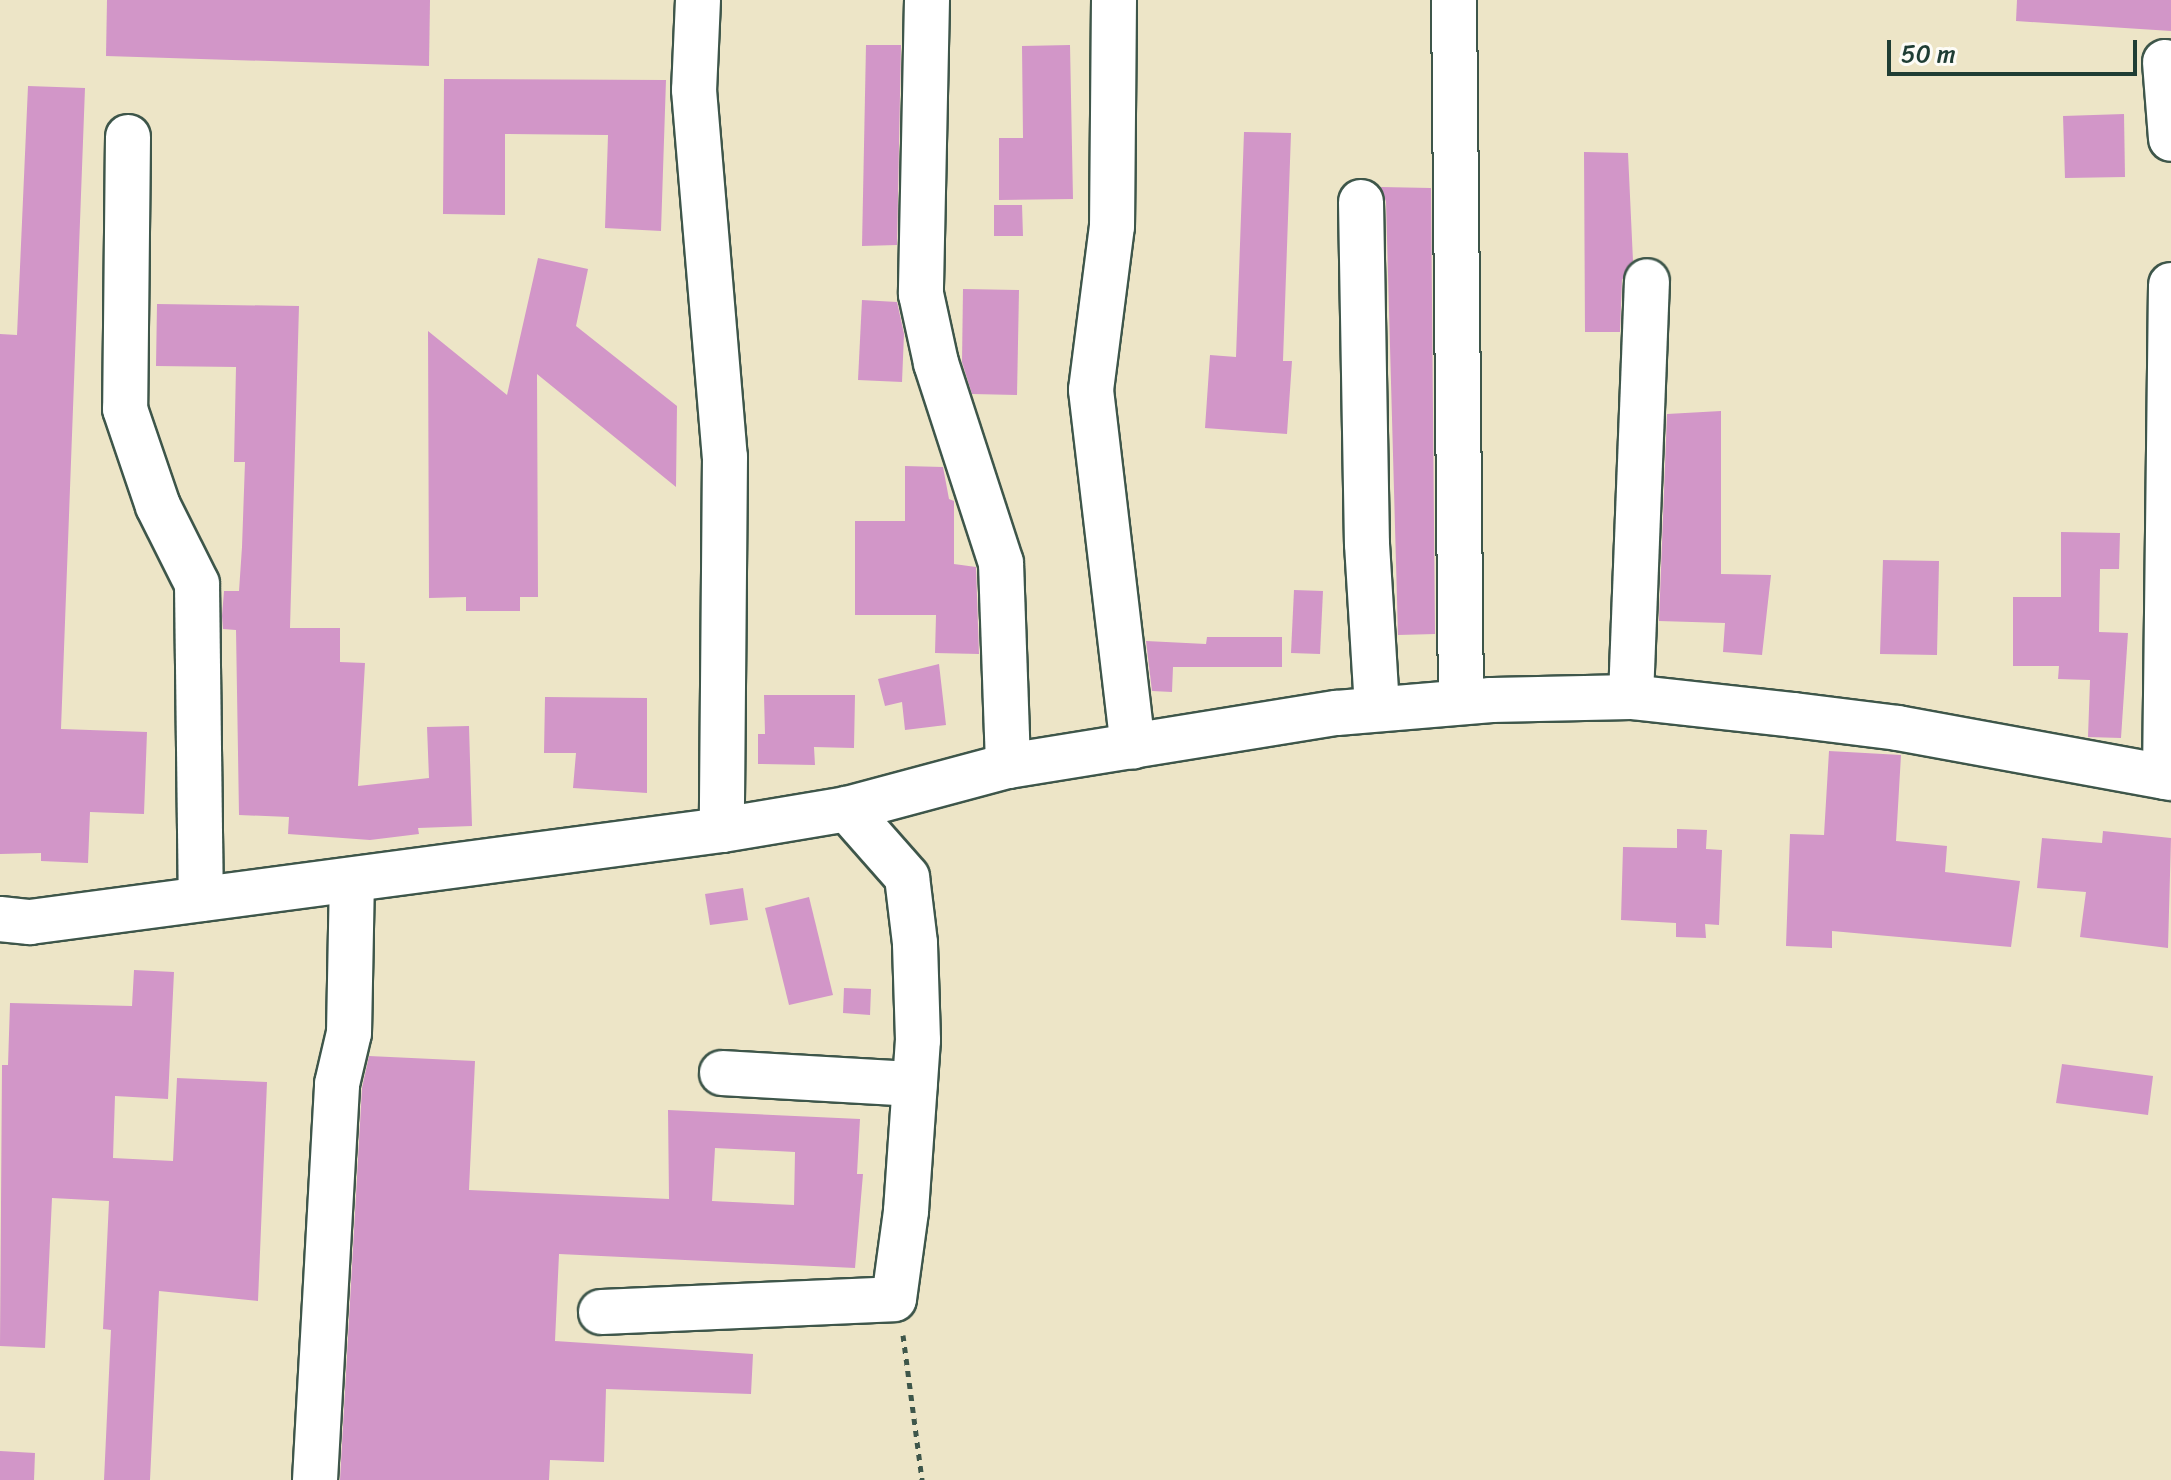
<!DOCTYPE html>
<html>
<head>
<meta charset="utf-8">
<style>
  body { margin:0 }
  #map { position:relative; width:2171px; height:1480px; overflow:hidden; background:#ede5c7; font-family:Sriracha,sans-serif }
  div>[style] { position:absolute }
  .building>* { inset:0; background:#d296c8 }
  .path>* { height:5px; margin-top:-2.5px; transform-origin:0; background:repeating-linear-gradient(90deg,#3e564a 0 6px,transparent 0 12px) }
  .roads { filter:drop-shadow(2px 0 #3e564a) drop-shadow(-2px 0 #3e564a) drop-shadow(0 2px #3e564a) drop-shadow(0 -2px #3e564a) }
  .minor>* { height:44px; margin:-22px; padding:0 22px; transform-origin:22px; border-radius:22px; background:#fff }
  .highway>* { height:44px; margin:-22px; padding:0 22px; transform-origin:22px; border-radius:22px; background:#fff }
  span { translate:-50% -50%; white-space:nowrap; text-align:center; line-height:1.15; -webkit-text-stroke:6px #fdfcf7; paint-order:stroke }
  .scale { position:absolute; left:1887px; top:40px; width:250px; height:36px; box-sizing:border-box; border:4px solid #1f3d34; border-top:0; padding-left:10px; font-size:24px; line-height:28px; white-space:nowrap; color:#1f3d34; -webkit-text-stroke:6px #fdfcf7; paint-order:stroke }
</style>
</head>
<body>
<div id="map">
  <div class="building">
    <div style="clip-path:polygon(107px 0,430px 0,429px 66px,106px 56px)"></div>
    <div style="clip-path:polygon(2017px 0,2171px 0,2171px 31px,2016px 21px)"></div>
    <div style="clip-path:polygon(866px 45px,901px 45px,897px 245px,862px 246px)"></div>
    <div style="clip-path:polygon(1070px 45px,1073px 199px,999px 200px,999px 138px,1023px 138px,1022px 46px)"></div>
    <div style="clip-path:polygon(444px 79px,666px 80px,661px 231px,605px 228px,608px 135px,505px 134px,505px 215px,443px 214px)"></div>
    <div style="clip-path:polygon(28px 86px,85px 88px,61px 729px,147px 732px,144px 814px,90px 812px,88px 863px,41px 861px,41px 853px,0 854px,0 334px,17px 335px)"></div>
    <div style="clip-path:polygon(2124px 114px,2125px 177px,2065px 178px,2063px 116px)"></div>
    <div style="clip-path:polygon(1244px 132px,1291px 133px,1283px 361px,1292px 361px,1287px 434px,1205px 428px,1210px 355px,1236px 357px)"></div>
    <div style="clip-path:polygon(1584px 152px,1628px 153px,1633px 261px,1622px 280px,1620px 332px,1585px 332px)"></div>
    <div style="clip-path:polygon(1381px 187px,1431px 188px,1435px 634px,1398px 635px,1386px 202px)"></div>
    <div style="clip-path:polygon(994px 205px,1022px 205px,1023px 236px,994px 236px)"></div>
    <div style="clip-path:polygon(538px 258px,588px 269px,576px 326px,677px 406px,676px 487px,537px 374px,538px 597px,520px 597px,520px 611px,466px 611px,466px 597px,429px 598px,428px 331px,507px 395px)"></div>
    <div style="clip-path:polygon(963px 289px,1019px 290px,1017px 395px,972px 394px,962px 362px)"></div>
    <div style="clip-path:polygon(862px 300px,897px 302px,904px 334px,902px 382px,858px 380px)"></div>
    <div style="clip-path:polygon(157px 304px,299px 306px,290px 628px,340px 628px,340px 662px,365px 663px,358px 786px,429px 778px,427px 727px,469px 726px,472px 826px,418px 828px,419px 834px,370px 840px,288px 834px,289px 817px,239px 815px,236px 630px,223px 629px,222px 616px,224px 591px,239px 591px,242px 547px,245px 462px,234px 462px,236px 367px,156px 366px)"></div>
    <div style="clip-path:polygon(1721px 411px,1721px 574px,1771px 575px,1762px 655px,1723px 652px,1725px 623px,1659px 621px,1667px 414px)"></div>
    <div style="clip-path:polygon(905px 466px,943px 467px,949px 499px,954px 501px,954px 564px,976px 567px,979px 654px,935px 653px,936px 615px,855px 615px,855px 521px,905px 521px)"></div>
    <div style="clip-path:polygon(2061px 532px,2120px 533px,2119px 569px,2100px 569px,2099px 632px,2128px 633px,2121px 738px,2088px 737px,2090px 680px,2058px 679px,2059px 666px,2013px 666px,2013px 597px,2061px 597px)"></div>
    <div style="clip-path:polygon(1883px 560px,1939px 561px,1937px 655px,1880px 654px)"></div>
    <div style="clip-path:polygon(1294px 590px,1323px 591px,1320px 654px,1291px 653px)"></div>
    <div style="clip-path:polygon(1207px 637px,1282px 637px,1282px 667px,1173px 667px,1172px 692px,1152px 691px,1146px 641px,1206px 644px)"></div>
    <div style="clip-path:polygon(939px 664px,946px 725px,905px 730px,902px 702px,885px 706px,878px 679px)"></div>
    <div style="clip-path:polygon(764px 695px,855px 695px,854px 748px,814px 747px,815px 765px,758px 764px,758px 734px,765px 734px)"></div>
    <div style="clip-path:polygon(545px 697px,647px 698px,647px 793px,573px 788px,576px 753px,544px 753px)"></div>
    <div style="clip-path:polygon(1829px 751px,1901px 755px,1896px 841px,1947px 846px,1945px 872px,2020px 881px,2011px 947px,1832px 931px,1832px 948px,1786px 946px,1790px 834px,1824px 835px)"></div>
    <div style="clip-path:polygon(1677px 829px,1707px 830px,1706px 849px,1722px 850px,1719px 925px,1705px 924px,1706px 938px,1676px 937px,1676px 923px,1621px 920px,1623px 847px,1677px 848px)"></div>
    <div style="clip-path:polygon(2103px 831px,2171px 838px,2168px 948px,2080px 937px,2086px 892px,2037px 888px,2042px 838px,2102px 843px)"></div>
    <div style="clip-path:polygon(743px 888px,748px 920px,710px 925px,705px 894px)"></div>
    <div style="clip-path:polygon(809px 897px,833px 995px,789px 1005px,765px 908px)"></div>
    <div style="clip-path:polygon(134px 970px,174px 972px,168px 1099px,115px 1096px,113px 1158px,173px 1161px,177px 1078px,267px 1082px,258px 1301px,159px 1291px,150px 1480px,104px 1480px,111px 1330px,103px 1329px,109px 1201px,52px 1198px,45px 1348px,0 1346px,2px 1065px,8px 1065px,10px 1003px,132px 1006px)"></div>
    <div style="clip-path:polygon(844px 988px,871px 989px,870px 1015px,843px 1013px)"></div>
    <div style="clip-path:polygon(evenodd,369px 1056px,475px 1061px,469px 1190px,669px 1199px,668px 1110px,860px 1119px,857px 1174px,863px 1174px,855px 1268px,559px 1254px,555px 1341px,753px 1354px,751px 1394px,606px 1389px,604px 1462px,550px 1460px,549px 1480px,340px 1480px,362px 1088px,369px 1056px,715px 1148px,795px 1152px,794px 1205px,712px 1201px,715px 1148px)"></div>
    <div style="clip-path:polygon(2062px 1064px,2153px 1076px,2148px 1115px,2056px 1103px)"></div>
    <div style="clip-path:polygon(0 1451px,35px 1453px,34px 1480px,0 1480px)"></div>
  </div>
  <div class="path">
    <div style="left:903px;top:1335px;width:146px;rotate:82.5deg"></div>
  </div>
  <div class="roads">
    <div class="minor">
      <div style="left:698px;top:0;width:90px;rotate:92.5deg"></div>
      <div style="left:694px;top:90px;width:368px;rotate:85.2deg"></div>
      <div style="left:725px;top:457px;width:373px;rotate:90.5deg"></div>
      <div style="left:927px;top:0;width:294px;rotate:91.2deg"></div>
      <div style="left:921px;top:294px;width:71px;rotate:77.7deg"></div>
      <div style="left:936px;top:363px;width:210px;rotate:72deg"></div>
      <div style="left:1001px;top:563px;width:203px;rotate:88deg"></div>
      <div style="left:1114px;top:0;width:226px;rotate:90.5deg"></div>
      <div style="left:1112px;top:226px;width:165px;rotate:97.3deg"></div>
      <div style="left:1091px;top:390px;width:359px;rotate:83.3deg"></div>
      <div style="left:1454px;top:0;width:702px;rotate:89.43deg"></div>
      <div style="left:2165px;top:62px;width:77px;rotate:85.5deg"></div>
      <div style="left:128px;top:137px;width:272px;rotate:90.6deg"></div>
      <div style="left:125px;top:409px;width:102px;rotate:71.2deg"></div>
      <div style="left:158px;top:506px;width:87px;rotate:63.4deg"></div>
      <div style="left:197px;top:584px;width:315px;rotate:89.3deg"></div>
      <div style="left:1361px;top:202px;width:342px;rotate:89deg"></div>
      <div style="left:1367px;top:544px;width:164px;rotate:86.5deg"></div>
      <div style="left:1631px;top:697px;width:416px;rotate:-87.8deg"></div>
      <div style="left:2165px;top:777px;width:492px;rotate:-89.3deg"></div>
      <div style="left:722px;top:1073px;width:193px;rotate:3.3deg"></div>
      <div style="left:601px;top:1312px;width:293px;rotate:-2.5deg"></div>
      <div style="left:894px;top:1299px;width:89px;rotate:-82.2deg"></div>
      <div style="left:906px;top:1211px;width:171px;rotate:-86deg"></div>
      <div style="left:918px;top:1040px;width:97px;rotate:-91.8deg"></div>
      <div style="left:915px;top:943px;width:66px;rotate:-96.9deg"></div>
      <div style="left:907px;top:877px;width:91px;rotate:-131.4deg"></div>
      <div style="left:315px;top:1480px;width:397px;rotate:-86.8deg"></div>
      <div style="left:337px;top:1084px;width:52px;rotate:-76.8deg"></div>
      <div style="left:349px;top:1033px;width:153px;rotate:-88.9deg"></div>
    </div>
    <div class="highway">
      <div style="left:0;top:919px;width:30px;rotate:6deg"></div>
      <div style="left:30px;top:922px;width:698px;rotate:-7.57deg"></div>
      <div style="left:722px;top:830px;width:127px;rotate:-9.5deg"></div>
      <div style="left:847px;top:809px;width:167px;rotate:-15deg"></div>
      <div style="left:1008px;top:766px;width:333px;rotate:-9.2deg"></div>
      <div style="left:1337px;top:713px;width:155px;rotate:-4.8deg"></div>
      <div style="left:1491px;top:700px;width:140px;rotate:-1.2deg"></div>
      <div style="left:1631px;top:697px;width:164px;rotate:6.3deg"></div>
      <div style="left:1794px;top:715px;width:105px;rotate:7.1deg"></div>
      <div style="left:1898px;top:728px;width:278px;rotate:10.4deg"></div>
    </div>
  </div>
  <div class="scale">50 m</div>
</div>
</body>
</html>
